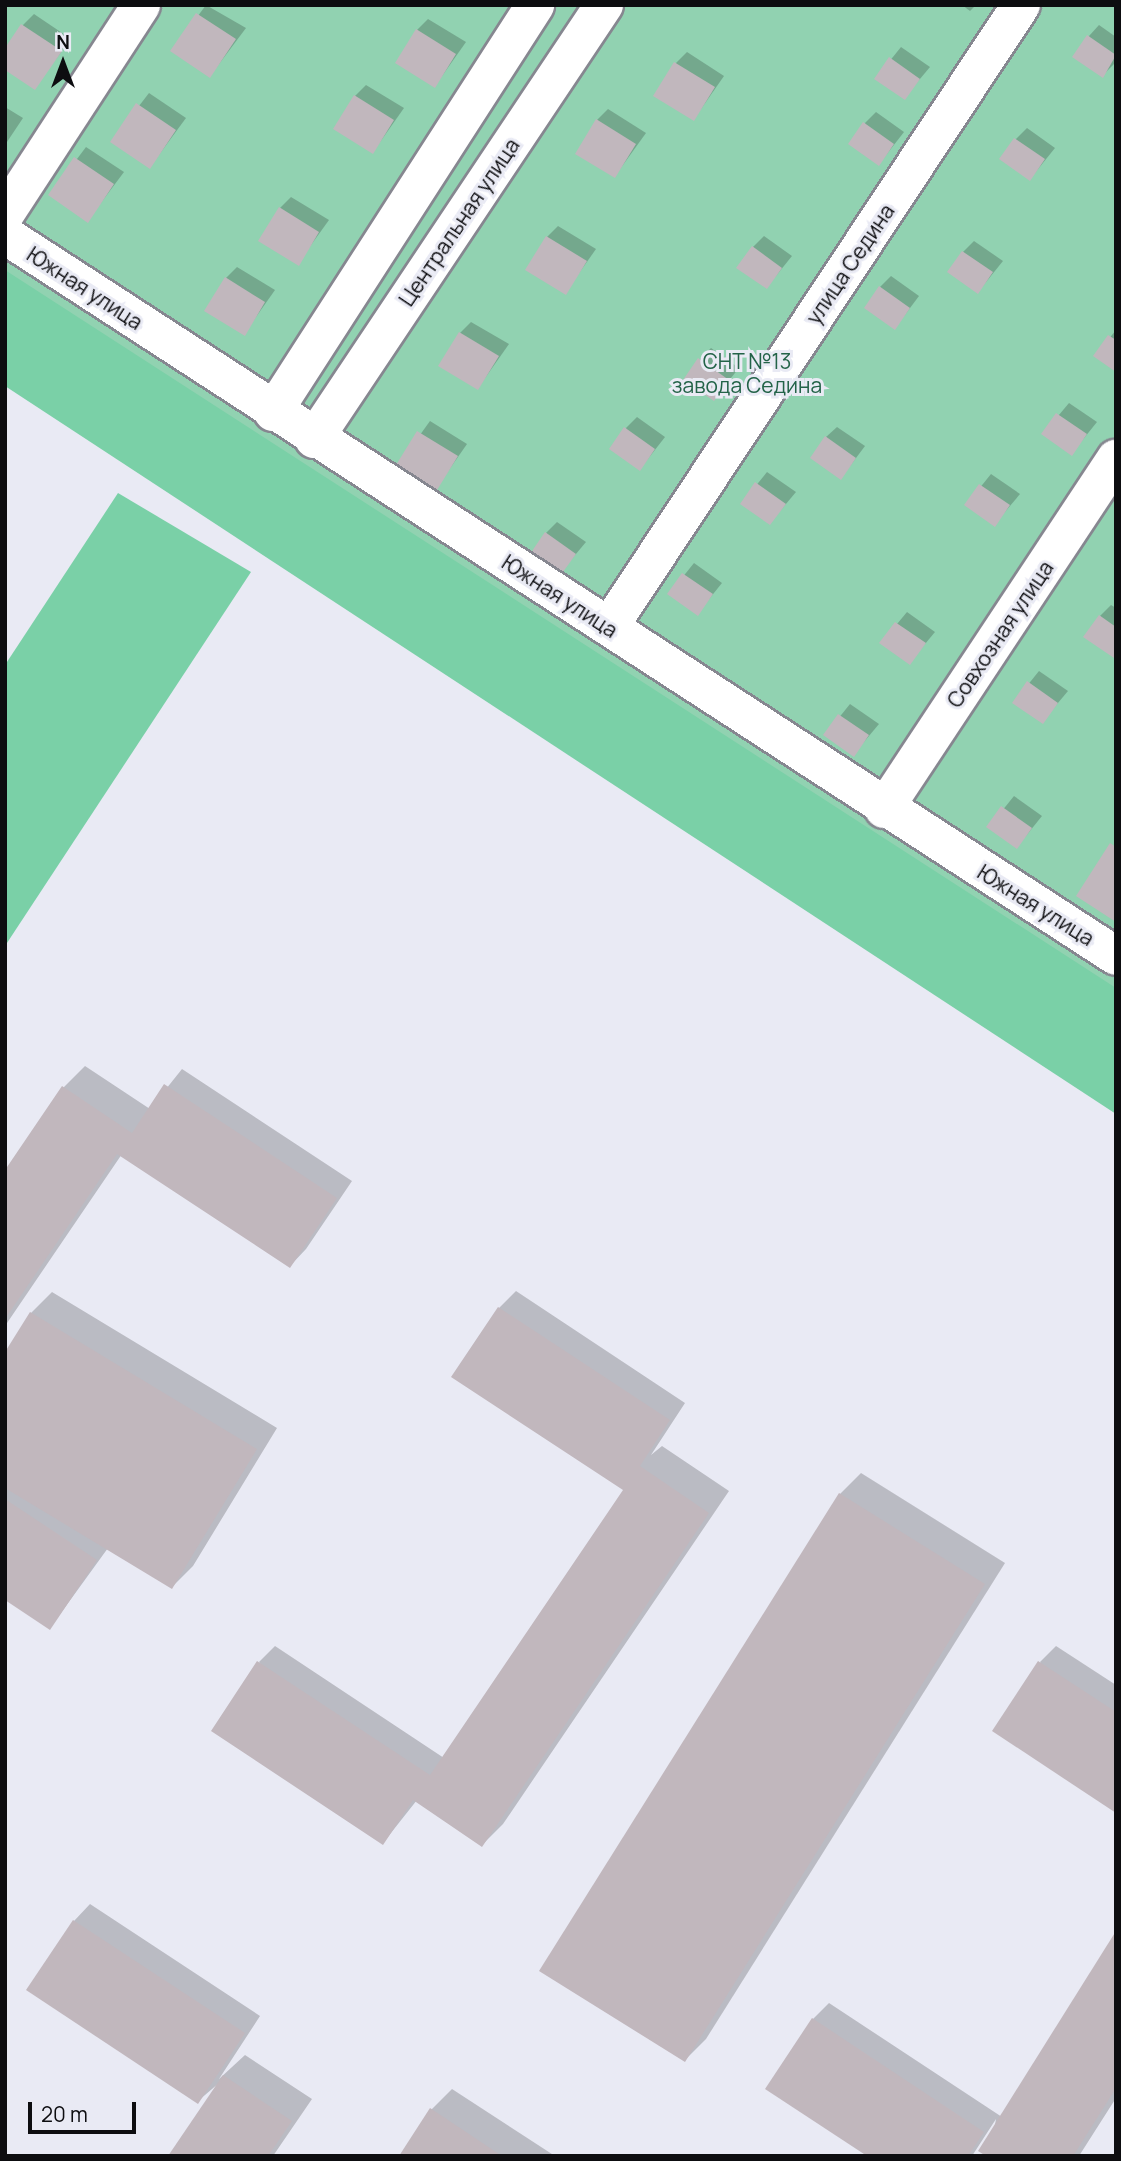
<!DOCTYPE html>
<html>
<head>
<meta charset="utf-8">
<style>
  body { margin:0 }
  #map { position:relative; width:1121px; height:2161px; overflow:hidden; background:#e9eaf4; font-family:Manrope,sans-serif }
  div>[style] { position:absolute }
  .green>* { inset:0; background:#91d2b1 }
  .forest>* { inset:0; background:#7ad0a7 }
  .shadow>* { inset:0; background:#0003 }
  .building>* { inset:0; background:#c1b7bd }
  .roads { filter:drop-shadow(2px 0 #868790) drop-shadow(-2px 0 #868790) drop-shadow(0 2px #868790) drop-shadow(0 -2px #868790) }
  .minor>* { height:38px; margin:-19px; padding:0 19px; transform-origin:19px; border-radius:19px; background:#fff }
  span { translate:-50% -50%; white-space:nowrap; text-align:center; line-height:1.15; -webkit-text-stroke:6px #e9eaf4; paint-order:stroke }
  .street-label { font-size:21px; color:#0d0d10 }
  .park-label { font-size:21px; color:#236348 }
  .frame { position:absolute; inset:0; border:7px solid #0d0d10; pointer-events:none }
  .north { position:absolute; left:28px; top:28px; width:70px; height:70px; -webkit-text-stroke:5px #e9eaf4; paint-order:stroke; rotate:0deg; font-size:19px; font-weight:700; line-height:28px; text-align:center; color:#0d0d10 }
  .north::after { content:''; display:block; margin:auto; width:24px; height:32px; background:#0d0d10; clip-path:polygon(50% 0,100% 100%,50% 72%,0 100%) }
  .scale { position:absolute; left:28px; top:2102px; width:108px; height:32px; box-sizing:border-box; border:4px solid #0d0d10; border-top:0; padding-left:9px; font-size:21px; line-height:24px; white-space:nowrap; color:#0d0d10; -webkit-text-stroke:5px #e9eaf4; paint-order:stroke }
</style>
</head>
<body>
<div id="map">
  <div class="green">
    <div style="clip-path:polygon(5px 5px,1116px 5px,1116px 1061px,5px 317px)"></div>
  </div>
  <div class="forest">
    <div style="clip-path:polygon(5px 270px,1116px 988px,1116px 1114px,5px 386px)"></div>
    <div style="clip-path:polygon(118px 493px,251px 572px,5px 946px,5px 665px)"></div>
  </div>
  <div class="shadow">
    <div style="clip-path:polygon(206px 5px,246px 28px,210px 76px,172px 51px)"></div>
    <div style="clip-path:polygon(962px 5px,976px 5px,970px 11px)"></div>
    <div style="clip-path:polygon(34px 14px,71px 39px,35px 87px,23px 25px)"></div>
    <div style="clip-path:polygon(428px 19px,466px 42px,435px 86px,417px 30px)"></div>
    <div style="clip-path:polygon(1099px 25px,1116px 37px,1116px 62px,1102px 76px,1089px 36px)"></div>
    <div style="clip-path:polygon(901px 47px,930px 67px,904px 98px,876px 78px)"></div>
    <div style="clip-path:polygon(687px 52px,724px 76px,694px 119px,676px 63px)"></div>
    <div style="clip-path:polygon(366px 85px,404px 108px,373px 152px,355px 96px)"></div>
    <div style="clip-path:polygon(149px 93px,186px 118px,150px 167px,112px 141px)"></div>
    <div style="clip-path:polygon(5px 107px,23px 118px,5px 145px)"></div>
    <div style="clip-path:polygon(608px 109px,646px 133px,615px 176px,597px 120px)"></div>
    <div style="clip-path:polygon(876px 112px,904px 132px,879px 164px,865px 123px)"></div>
    <div style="clip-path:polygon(1027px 128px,1055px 148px,1030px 179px,1016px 139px)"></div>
    <div style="clip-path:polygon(86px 147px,124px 172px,88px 220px,50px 195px)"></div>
    <div style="clip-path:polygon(291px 197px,329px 220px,298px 263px,280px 208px)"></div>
    <div style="clip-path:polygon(558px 226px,596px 249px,565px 293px,547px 237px)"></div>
    <div style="clip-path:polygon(764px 236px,792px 256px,767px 287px,753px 247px)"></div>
    <div style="clip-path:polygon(974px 241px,1003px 261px,978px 292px,963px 252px)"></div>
    <div style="clip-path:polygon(237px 267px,275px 290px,244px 334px,226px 278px)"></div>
    <div style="clip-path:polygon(891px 276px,919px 296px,895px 328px,880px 287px)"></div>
    <div style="clip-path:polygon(471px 322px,509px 344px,478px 388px,460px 333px)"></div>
    <div style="clip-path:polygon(1116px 330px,1116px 370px,1095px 356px)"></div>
    <div style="clip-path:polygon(711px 348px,739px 368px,714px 399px,700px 359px)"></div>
    <div style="clip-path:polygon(1069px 403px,1097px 422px,1072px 453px,1043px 434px)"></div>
    <div style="clip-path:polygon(637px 417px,665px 437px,640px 469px,626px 428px)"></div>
    <div style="clip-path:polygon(430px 421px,467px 444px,437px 487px,399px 464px)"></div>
    <div style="clip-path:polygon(837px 427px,865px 446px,841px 478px,826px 437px)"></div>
    <div style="clip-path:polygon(767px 472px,796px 492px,770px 523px,742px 503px)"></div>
    <div style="clip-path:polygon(991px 474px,1020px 494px,994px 525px,966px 505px)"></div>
    <div style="clip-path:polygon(557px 522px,586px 542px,560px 573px,546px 533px)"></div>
    <div style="clip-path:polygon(694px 563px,722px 583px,697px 614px,669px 594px)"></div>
    <div style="clip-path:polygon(1111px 605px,1116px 608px,1114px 656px,1100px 616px)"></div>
    <div style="clip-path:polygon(907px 612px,935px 632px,910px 662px,882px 642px)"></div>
    <div style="clip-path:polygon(1039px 671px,1068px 691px,1042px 722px,1014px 702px)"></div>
    <div style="clip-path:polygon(850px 704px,879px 724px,853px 755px,825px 735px)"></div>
    <div style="clip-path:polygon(1014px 796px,1042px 816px,1017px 847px,989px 827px)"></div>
    <div style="clip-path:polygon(85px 1066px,150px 1109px,182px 1069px,352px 1181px,306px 1249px,290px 1266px,122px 1154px,5px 1326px,5px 1173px,64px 1087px)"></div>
    <div style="clip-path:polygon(516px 1291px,685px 1403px,651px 1455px,662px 1446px,729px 1491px,503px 1824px,482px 1845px,417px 1800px,383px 1843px,259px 1662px,275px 1646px,444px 1758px,626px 1490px,454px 1376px,499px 1308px)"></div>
    <div style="clip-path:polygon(52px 1292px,277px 1428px,193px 1566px,172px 1587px,108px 1548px,50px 1628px,5px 1598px,5px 1356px,31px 1313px)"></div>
    <div style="clip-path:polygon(861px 1473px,1005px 1563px,706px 2039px,685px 2060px,840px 1494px)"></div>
    <div style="clip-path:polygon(1056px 1646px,1116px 1685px,1116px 1811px,1040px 1662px)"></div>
    <div style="clip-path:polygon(90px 1904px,260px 2016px,219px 2079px,245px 2055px,312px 2099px,273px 2156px,170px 2156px,219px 2083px,198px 2101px,74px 1921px)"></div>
    <div style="clip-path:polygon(1116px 1934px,1116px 2098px,1079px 2156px,990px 2156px,996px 2119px,972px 2156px,870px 2156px,813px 2019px,829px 2003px,1002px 2117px)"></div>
    <div style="clip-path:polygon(452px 2089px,555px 2156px,401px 2156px,431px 2110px)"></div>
  </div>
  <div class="building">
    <div style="clip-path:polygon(196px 13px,236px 39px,210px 78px,170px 51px)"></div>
    <div style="clip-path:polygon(21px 24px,62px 51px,35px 90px,5px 70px,5px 48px)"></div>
    <div style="clip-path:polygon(416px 29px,456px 54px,435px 88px,395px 63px)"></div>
    <div style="clip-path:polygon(1087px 35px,1116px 55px,1103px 78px,1072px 57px)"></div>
    <div style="clip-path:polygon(889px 57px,920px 79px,905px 100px,874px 79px)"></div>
    <div style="clip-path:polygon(674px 62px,715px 87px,694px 121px,653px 96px)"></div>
    <div style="clip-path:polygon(354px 95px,394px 120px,373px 154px,333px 129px)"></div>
    <div style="clip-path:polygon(136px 103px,176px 130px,150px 169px,110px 142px)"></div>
    <div style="clip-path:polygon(596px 119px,636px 144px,615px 178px,575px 154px)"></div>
    <div style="clip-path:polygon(863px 122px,894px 144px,879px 166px,848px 144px)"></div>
    <div style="clip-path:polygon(1014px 138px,1045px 159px,1030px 181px,999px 159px)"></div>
    <div style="clip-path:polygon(74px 157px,114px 184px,88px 223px,48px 195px)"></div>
    <div style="clip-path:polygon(279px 207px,319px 232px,299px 266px,258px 241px)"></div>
    <div style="clip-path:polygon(546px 236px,587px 261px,566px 295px,525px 270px)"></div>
    <div style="clip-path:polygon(752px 246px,782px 268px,767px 289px,736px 268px)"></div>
    <div style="clip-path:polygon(962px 251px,993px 272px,978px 294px,947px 272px)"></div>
    <div style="clip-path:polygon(225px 277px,265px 302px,245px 336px,204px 311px)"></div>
    <div style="clip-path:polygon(879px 286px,910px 308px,895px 330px,864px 308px)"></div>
    <div style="clip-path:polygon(459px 332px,499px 356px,478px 390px,438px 366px)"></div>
    <div style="clip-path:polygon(1108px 335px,1116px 340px,1116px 372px,1093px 356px)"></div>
    <div style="clip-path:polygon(698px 358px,729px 380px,714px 401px,683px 380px)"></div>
    <div style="clip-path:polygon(1056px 413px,1087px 434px,1072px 456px,1041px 434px)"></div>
    <div style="clip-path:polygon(624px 427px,655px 449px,640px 471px,609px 449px)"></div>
    <div style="clip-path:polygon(417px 431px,458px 456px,437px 490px,396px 465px)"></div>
    <div style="clip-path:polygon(825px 436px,856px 458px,841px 480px,810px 458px)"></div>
    <div style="clip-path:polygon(755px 482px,786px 504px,770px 525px,740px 504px)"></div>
    <div style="clip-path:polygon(979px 484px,1010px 505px,995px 527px,964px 505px)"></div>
    <div style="clip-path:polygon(545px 532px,576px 554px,560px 576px,530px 554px)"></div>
    <div style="clip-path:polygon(682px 573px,713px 594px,698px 616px,667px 594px)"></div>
    <div style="clip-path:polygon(1099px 615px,1116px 627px,1114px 658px,1083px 637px)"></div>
    <div style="clip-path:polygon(895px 622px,926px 643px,910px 665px,879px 643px)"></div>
    <div style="clip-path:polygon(1027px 681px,1058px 703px,1043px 724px,1012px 703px)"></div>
    <div style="clip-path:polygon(838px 714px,869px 735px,854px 757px,823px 735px)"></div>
    <div style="clip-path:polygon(1001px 806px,1032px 828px,1017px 849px,986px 827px)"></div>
    <div style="clip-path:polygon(1110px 843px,1116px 847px,1116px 922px,1076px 896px)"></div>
    <div style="clip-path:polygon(164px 1084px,337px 1198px,290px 1268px,117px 1154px,5px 1319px,5px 1170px,62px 1086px,132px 1133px)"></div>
    <div style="clip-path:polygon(498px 1307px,670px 1420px,640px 1466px,709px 1513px,482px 1847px,413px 1800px,383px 1845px,211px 1731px,257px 1661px,430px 1775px,623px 1490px,451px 1377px)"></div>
    <div style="clip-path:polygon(30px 1312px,257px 1449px,172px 1589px,5px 1488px,5px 1352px)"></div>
    <div style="clip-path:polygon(839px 1493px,985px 1584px,685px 2062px,539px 1971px)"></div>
    <div style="clip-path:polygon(5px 1499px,97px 1560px,50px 1630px,5px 1600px)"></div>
    <div style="clip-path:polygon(1038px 1661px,1116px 1712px,1116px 1813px,992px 1731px)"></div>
    <div style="clip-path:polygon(73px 1920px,245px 2033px,198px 2104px,26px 1990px)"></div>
    <div style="clip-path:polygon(1116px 1931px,1116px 2088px,1073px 2156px,986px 2156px,978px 2151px)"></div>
    <div style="clip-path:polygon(812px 2018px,984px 2132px,968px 2156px,867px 2156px,765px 2089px)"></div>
    <div style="clip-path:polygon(223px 2075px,292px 2121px,268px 2156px,168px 2156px)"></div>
    <div style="clip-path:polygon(430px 2108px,502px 2156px,399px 2156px)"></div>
  </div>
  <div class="roads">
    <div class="minor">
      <div style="left:5px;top:214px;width:249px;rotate:-56.9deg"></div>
      <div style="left:5px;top:235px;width:1324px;rotate:32.98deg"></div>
      <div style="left:273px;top:412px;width:484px;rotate:-57.2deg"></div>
      <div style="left:314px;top:439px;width:522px;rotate:-56.25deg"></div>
      <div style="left:609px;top:627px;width:746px;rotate:-56.48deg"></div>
      <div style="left:884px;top:809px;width:420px;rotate:-56.5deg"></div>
    </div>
  </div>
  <div class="street-label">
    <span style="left:459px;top:222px;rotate:-56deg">Центральная улица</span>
    <span style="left:850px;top:264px;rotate:-56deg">улица Седина</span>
    <span style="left:85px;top:288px;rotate:33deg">Южная улица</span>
    <span style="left:560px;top:596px;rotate:33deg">Южная улица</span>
    <span style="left:1000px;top:634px;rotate:-56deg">Совхозная улица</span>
    <span style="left:1036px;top:905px;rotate:32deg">Южная улица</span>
  </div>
  <div class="park-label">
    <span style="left:747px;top:373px">СНТ №13<br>завода Седина</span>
  </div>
  <div class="frame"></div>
  <div class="north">N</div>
  <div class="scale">20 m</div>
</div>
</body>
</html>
